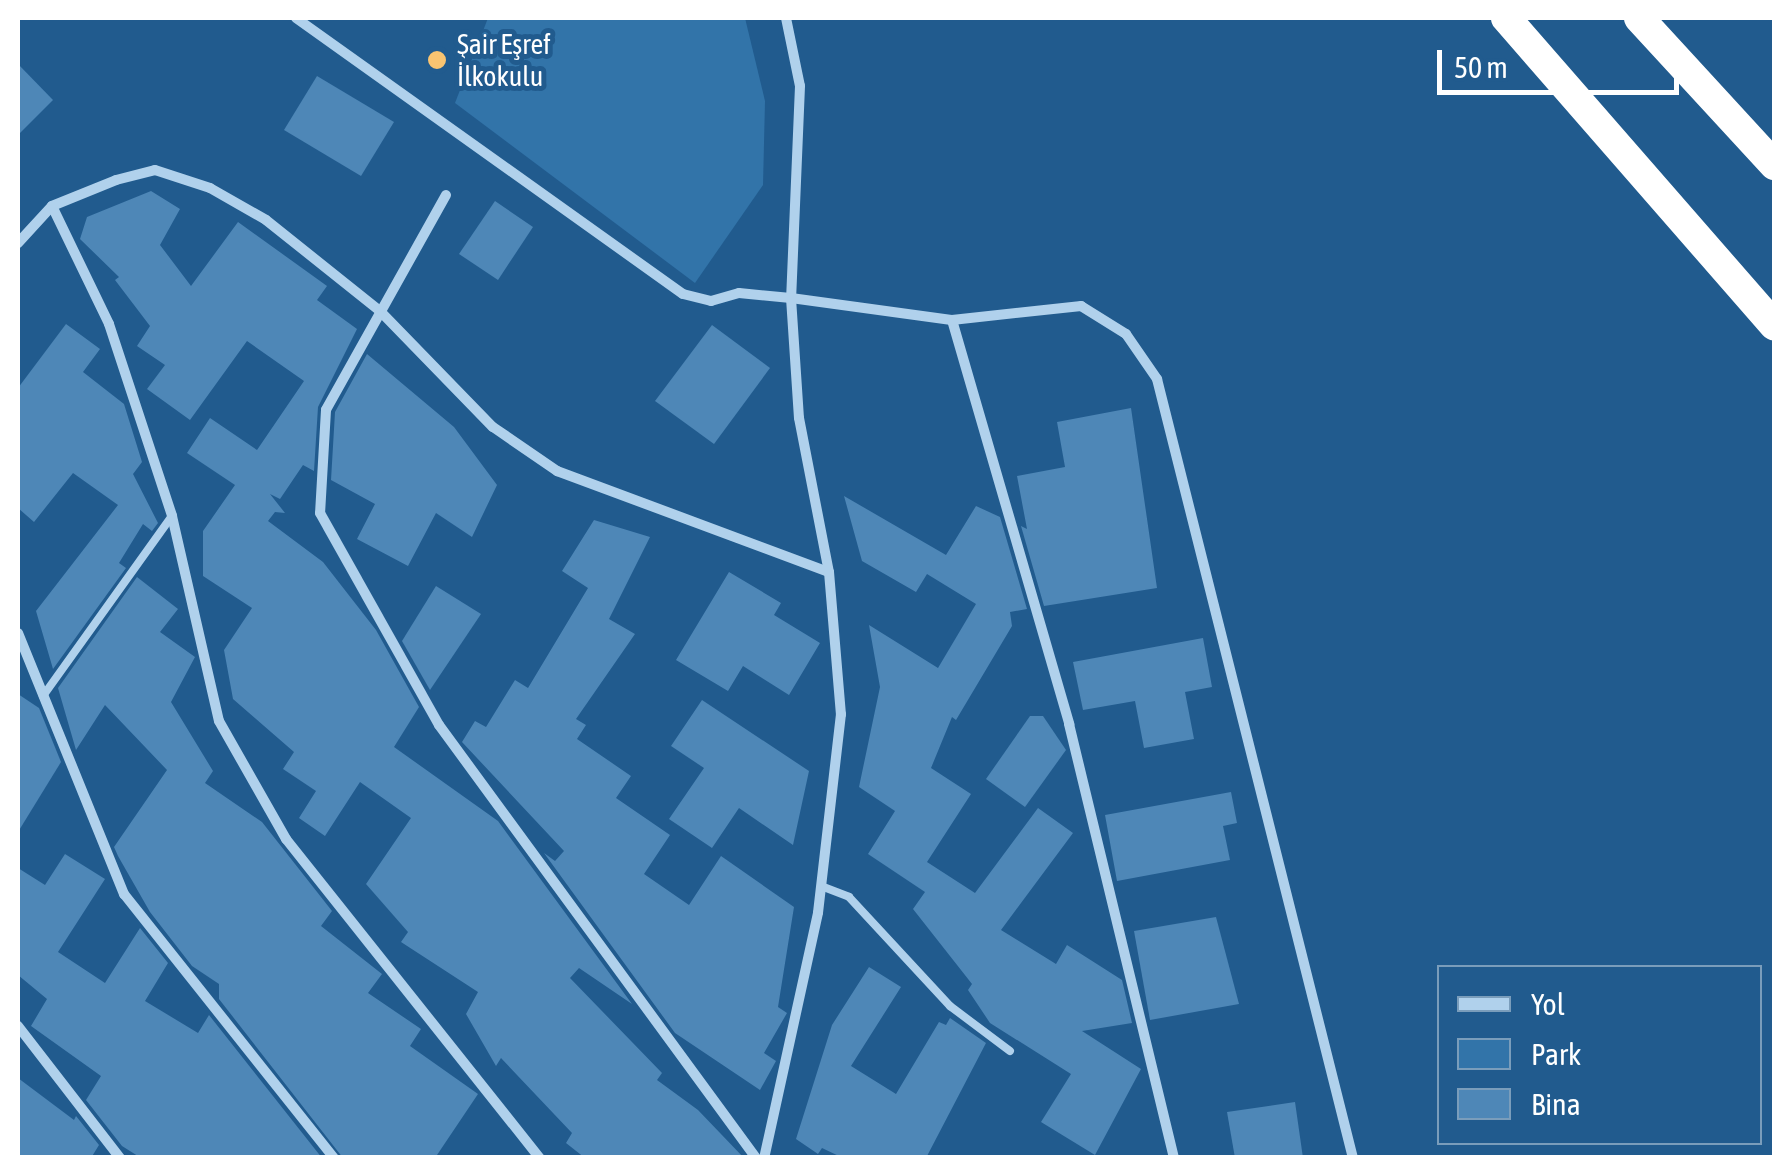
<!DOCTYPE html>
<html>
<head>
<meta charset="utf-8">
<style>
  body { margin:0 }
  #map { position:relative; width:1792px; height:1175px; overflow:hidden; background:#215b8e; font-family:"Asap Condensed",sans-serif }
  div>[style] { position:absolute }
  .green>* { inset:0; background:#3274a9 }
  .building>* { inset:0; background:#4e87b7 }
  .lane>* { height:8px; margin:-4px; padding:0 4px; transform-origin:4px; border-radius:4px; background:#b0d1ec }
  .street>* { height:10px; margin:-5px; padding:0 5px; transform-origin:5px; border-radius:5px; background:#b0d1ec }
  .highway>* { height:30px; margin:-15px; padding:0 15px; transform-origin:15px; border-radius:15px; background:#fff }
  .dots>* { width:28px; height:28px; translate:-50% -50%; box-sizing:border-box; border:5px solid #215b8e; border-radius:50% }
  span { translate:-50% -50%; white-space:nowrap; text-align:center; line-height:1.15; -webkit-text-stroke:10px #215b8e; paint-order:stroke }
  .poi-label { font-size:28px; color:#fff }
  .left { translate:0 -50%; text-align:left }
  .frame { position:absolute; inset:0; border:20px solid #fff; pointer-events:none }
  .legend { position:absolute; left:1437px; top:965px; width:325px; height:180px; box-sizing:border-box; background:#215b8e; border:2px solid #7a9dbb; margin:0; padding:12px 18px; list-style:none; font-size:30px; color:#fff }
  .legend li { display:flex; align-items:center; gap:20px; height:50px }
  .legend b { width:50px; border:2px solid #7a9dbb }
  .scale { position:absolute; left:1437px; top:50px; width:242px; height:45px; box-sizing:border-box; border:5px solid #fff; border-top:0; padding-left:12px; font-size:30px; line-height:35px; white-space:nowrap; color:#fff; -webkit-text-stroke:8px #215b8e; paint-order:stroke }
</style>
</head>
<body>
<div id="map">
  <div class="green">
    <div style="clip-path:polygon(488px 18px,745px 18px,765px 101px,763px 185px,695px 283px,455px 103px)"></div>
  </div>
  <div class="building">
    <div style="clip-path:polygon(18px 64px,53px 100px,18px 135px)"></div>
    <div style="clip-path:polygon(317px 76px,394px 122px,361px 176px,284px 130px)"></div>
    <div style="clip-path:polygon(151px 191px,180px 209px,160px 245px,191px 286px,238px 222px,327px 286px,317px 300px,357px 329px,318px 407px,314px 471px,303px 465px,280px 499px,270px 494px,285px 513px,275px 512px,268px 521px,323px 562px,376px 630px,419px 707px,394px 747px,498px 821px,632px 1004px,579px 968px,570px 978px,662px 1073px,657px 1080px,698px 1110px,744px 1158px,585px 1158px,566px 1143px,572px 1133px,501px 1058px,496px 1066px,466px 1014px,478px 992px,401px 942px,408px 932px,366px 884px,411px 818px,360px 782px,325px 836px,299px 818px,316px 791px,283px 769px,294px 752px,233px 699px,224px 650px,252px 608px,203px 576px,203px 531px,235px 485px,187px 453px,210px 418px,257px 450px,304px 381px,247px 341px,190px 420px,147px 389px,165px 365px,137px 346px,150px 326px,115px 280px,119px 277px,80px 239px,87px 217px)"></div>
    <div style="clip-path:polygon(495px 201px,533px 227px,498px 280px,459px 254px)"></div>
    <div style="clip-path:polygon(66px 324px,100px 349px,83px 372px,124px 404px,142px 462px,133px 474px,158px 523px,152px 531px,143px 524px,119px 563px,126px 568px,53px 669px,36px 611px,118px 505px,73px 473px,34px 522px,18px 508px,18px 388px)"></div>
    <div style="clip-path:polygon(712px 325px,770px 368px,714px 444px,655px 401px)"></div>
    <div style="clip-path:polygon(367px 354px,454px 427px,497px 485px,472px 537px,436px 513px,408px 566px,357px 539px,375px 504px,331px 480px,335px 412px)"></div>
    <div style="clip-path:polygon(1131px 408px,1157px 588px,1044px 606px,1021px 526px,1027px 529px,1017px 476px,1065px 467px,1057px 422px)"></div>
    <div style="clip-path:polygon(844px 496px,946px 555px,976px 506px,1000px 517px,1027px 609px,1010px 612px,1012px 626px,956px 720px,952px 717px,931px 768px,971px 794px,927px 862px,975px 893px,1038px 808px,1073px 833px,1001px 930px,1056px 964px,1067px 945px,1122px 980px,1132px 1023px,1082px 1031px,1141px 1069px,1095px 1155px,1041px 1122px,1071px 1074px,990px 1023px,968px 990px,972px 984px,913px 909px,925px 892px,868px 854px,895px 811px,859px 787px,880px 687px,869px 625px,938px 668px,976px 604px,927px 574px,916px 592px,862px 561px)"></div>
    <div style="clip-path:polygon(594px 520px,650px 537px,609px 619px,635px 634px,576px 719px,586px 725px,577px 739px,631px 776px,616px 798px,670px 835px,644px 874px,689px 905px,721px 856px,794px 907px,778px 1007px,787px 1013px,764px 1053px,776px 1061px,760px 1090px,675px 1033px,544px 853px,555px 861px,564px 851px,462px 742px,475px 721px,486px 727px,515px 680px,528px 688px,588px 588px,562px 571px)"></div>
    <div style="clip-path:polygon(729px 572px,781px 603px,774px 615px,820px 643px,789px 695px,743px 666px,728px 691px,676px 660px)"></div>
    <div style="clip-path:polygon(137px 577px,178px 609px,160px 632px,195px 657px,171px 702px,213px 771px,205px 783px,262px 822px,332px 911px,321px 926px,382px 974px,368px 993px,421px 1029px,410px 1046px,478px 1094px,435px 1158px,343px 1158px,219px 999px,219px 984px,192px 966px,150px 912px,118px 856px,114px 847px,167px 770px,105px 705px,76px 750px,58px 688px)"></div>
    <div style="clip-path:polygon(436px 586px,481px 614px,430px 690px,402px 641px)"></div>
    <div style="clip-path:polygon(1203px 638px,1212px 687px,1185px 692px,1194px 739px,1144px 748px,1135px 701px,1083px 710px,1073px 662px)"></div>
    <div style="clip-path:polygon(18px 694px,39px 708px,61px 762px,18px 832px)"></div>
    <div style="clip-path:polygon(702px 700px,809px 771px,793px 845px,739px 808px,712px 848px,669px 819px,704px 768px,671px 746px)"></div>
    <div style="clip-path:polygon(1030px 716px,1043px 716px,1066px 750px,1025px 807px,986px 779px)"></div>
    <div style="clip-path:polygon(1231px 792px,1237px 823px,1223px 826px,1230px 860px,1117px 881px,1105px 815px)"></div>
    <div style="clip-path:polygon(65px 854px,105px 879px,58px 952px,105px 983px,140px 928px,168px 963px,145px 1001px,198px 1033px,209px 1015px,322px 1158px,141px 1158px,122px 1146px,86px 1100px,101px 1076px,31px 1026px,47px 999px,18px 975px,18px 868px,45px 885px)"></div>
    <div style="clip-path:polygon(1216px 917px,1239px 1004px,1150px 1020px,1134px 931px)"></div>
    <div style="clip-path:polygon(869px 967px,901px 987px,851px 1066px,896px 1094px,939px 1022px,946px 1025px,950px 1018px,986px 1043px,926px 1158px,843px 1158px,822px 1148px,818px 1154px,796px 1139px,832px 1025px)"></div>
    <div style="clip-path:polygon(18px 1078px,74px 1120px,76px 1116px,99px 1145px,91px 1158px,18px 1158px)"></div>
    <div style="clip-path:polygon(1295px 1102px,1303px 1158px,1235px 1158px,1227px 1112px)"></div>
  </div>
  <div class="lane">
    <div style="left:43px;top:696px;width:221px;rotate:-54.4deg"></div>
    <div style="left:821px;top:886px;width:30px;rotate:21deg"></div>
    <div style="left:849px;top:897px;width:149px;rotate:47.2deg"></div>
    <div style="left:950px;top:1006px;width:75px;rotate:36.9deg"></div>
  </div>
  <div class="street">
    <div style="left:296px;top:18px;width:475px;rotate:35.5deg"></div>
    <div style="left:683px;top:294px;width:29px;rotate:14deg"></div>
    <div style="left:711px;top:301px;width:29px;rotate:-16deg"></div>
    <div style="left:739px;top:293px;width:52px;rotate:5.5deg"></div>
    <div style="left:791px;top:298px;width:162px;rotate:7.8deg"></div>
    <div style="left:952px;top:320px;width:130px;rotate:-6.2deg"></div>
    <div style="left:1081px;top:306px;width:53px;rotate:31.9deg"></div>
    <div style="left:1126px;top:334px;width:55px;rotate:55.4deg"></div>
    <div style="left:1157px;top:379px;width:803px;rotate:75.88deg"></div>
    <div style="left:786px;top:18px;width:69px;rotate:78.4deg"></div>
    <div style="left:800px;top:86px;width:212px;rotate:92.4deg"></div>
    <div style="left:791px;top:298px;width:120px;rotate:86.2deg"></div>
    <div style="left:799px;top:418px;width:157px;rotate:79deg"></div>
    <div style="left:446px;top:195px;width:246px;rotate:119.2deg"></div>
    <div style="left:326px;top:410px;width:103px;rotate:93.3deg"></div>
    <div style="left:320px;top:513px;width:243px;rotate:60.7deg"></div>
    <div style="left:439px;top:725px;width:537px;rotate:53.79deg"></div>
    <div style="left:52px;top:206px;width:131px;rotate:64.2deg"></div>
    <div style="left:109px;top:324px;width:202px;rotate:71.8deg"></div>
    <div style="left:172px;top:516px;width:210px;rotate:77.1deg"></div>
    <div style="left:219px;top:721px;width:136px;rotate:60.4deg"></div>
    <div style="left:286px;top:839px;width:408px;rotate:51.5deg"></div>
    <div style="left:18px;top:243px;width:50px;rotate:-47.4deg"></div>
    <div style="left:52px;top:206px;width:69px;rotate:-22.1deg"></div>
    <div style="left:116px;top:180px;width:40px;rotate:-14.4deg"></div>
    <div style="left:155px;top:170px;width:58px;rotate:18.1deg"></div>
    <div style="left:210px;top:188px;width:64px;rotate:29.7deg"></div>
    <div style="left:266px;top:220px;width:146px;rotate:38.6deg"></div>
    <div style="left:380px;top:311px;width:162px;rotate:45.8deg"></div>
    <div style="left:493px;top:427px;width:78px;rotate:34.5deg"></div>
    <div style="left:557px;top:471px;width:290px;rotate:20.4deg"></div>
    <div style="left:829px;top:572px;width:143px;rotate:85.2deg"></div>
    <div style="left:841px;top:714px;width:200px;rotate:96.6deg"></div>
    <div style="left:818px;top:913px;width:251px;rotate:102.4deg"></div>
    <div style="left:952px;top:320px;width:421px;rotate:73.8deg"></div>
    <div style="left:1069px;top:724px;width:447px;rotate:76.4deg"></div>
    <div style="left:18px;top:633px;width:282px;rotate:67.9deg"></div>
    <div style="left:124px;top:894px;width:337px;rotate:51.5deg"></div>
    <div style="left:18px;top:1026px;width:167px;rotate:52.3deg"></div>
  </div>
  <div class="highway">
    <div style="left:1506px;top:18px;width:408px;rotate:48.9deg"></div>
    <div style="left:1639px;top:18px;width:200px;rotate:47.4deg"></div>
  </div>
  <div class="dots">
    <div style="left:437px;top:60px;background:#f9c471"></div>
  </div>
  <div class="poi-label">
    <span class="left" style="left:457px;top:60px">Şair Eşref<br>İlkokulu</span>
  </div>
  <div class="frame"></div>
  <ul class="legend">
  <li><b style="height:12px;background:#b0d1ec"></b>Yol</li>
  <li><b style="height:28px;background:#3274a9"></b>Park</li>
  <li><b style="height:28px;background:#4e87b7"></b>Bina</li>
  </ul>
  <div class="scale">50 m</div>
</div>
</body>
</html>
